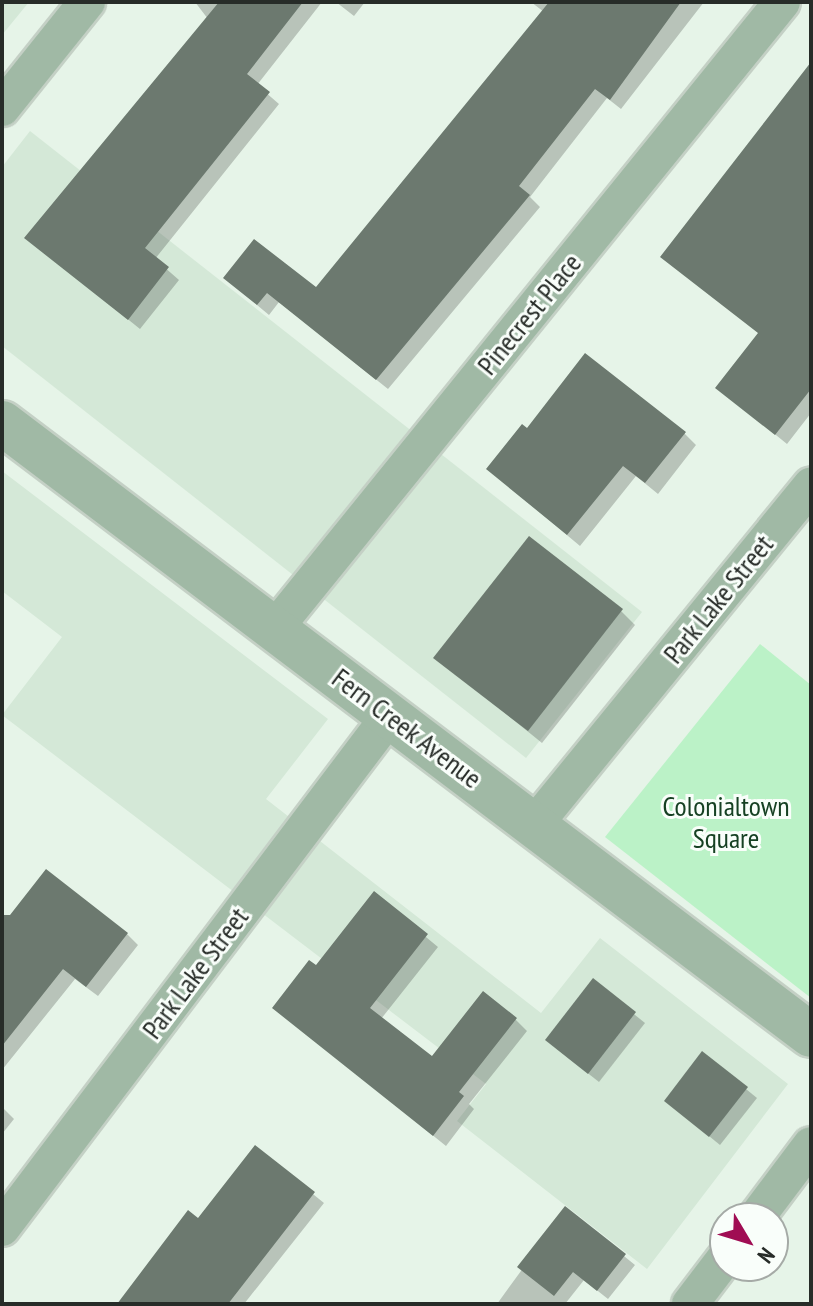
<!DOCTYPE html>
<html>
<head>
<meta charset="utf-8">
<style>
  body { margin:0 }
  #map { position:relative; width:813px; height:1306px; overflow:hidden; background:#e6f4e8; font-family:"PT Sans Narrow",sans-serif }
  div>[style] { position:absolute }
  .built>* { inset:0; background:#d4e8d7 }
  .green>* { inset:0; background:#bbf2c7 }
  .shadow>* { inset:0; background:#0003 }
  .building>* { inset:0; background:#6c796f }
  .roads { filter:drop-shadow(2px 0 #c4d0c5) drop-shadow(-2px 0 #c4d0c5) drop-shadow(0 2px #c4d0c5) drop-shadow(0 -2px #c4d0c5) }
  .minor>* { height:36px; margin:-18px; padding:0 18px; transform-origin:18px; border-radius:18px; background:#a0b9a5 }
  .tertiary>* { height:44px; margin:-22px; padding:0 22px; transform-origin:22px; border-radius:22px; background:#a0b9a5 }
  span { translate:-50% -50%; white-space:nowrap; text-align:center; line-height:1.15; -webkit-text-stroke:6px #f9fefa; paint-order:stroke }
  .street-label { font-size:28px; color:#272c28 }
  .park-label { font-size:28px; color:#164123 }
  .frame { position:absolute; inset:0; border:4px solid #272c28; pointer-events:none }
  .north { position:absolute; left:709px; top:1202px; width:80px; height:80px; box-sizing:border-box; background:#f9fefa; border:2px solid #a5aaa6; border-radius:50%; rotate:128deg; font-size:22px; font-weight:700; line-height:32px; text-align:center; color:#272c28 }
  .north::after { content:''; display:block; margin:auto; width:28px; height:36px; background:#a00d53; clip-path:polygon(50% 0,100% 100%,50% 72%,0 100%) }
</style>
</head>
<body>
<div id="map">
  <div class="built">
    <div style="clip-path:polygon(2px 2px,29px 2px,2px 35px)"></div>
    <div style="clip-path:polygon(30px 131px,642px 612px,526px 758px,2px 346px,2px 167px)"></div>
    <div style="clip-path:polygon(2px 471px,328px 719px,266px 799px,541px 1013px,600px 938px,788px 1084px,647px 1269px,457px 1121px,486px 1084px,2px 715px,62px 637px,2px 591px)"></div>
  </div>
  <div class="green">
    <div style="clip-path:polygon(760px 644px,811px 685px,811px 998px,605px 837px)"></div>
  </div>
  <div class="shadow">
    <div style="clip-path:polygon(195px 2px,322px 2px,257px 85px,279px 104px,155px 259px,179px 280px,140px 329px,27px 238px,208px 19px)"></div>
    <div style="clip-path:polygon(336px 2px,365px 2px,354px 16px)"></div>
    <div style="clip-path:polygon(531px 2px,704px 2px,621px 109px,607px 98px,530px 197px,540px 207px,388px 389px,279px 302px,269px 315px,225px 278px,316px 290px,544px 12px)"></div>
    <div style="clip-path:polygon(811px 65px,811px 413px,787px 444px,718px 388px,760px 334px)"></div>
    <div style="clip-path:polygon(527px 430px,684px 433px,696px 445px,658px 494px,636px 476px,580px 546px,488px 469px)"></div>
    <div style="clip-path:polygon(621px 611px,635px 625px,542px 743px,436px 657px)"></div>
    <div style="clip-path:polygon(374px 894px,438px 947px,381px 1019px,432px 1059px,515px 1019px,527px 1031px,469px 1104px,474px 1109px,446px 1146px,275px 1008px,316px 968px)"></div>
    <div style="clip-path:polygon(2px 929px,127px 934px,138px 945px,98px 996px,75px 979px,2px 1070px)"></div>
    <div style="clip-path:polygon(593px 981px,645px 1023px,599px 1082px,557px 1049px)"></div>
    <div style="clip-path:polygon(703px 1054px,757px 1098px,720px 1145px,666px 1101px)"></div>
    <div style="clip-path:polygon(2px 1107px,14px 1119px,2px 1134px)"></div>
    <div style="clip-path:polygon(256px 1148px,324px 1203px,244px 1304px,119px 1304px,199px 1221px)"></div>
    <div style="clip-path:polygon(566px 1209px,635px 1265px,608px 1299px,584px 1280px,565px 1304px,497px 1304px)"></div>
  </div>
  <div class="building">
    <div style="clip-path:polygon(219px 2px,303px 2px,247px 74px,270px 92px,145px 248px,169px 267px,128px 320px,24px 238px)"></div>
    <div style="clip-path:polygon(549px 2px,681px 2px,610px 100px,595px 89px,519px 186px,530px 195px,376px 380px,267px 293px,257px 305px,223px 278px,254px 239px,316px 287px)"></div>
    <div style="clip-path:polygon(811px 62px,811px 389px,775px 435px,715px 388px,758px 333px,660px 257px)"></div>
    <div style="clip-path:polygon(585px 353px,686px 432px,645px 483px,623px 466px,567px 535px,486px 469px,522px 424px,527px 428px)"></div>
    <div style="clip-path:polygon(529px 536px,623px 609px,528px 731px,433px 658px)"></div>
    <div style="clip-path:polygon(46px 869px,128px 933px,86px 987px,63px 969px,2px 1046px,2px 915px,10px 915px)"></div>
    <div style="clip-path:polygon(374px 891px,428px 934px,370px 1008px,432px 1056px,483px 991px,517px 1018px,459px 1092px,464px 1096px,433px 1136px,272px 1008px,309px 960px,316px 965px)"></div>
    <div style="clip-path:polygon(593px 978px,636px 1012px,588px 1074px,545px 1040px)"></div>
    <div style="clip-path:polygon(702px 1051px,748px 1087px,709px 1137px,664px 1101px)"></div>
    <div style="clip-path:polygon(255px 1145px,315px 1192px,228px 1304px,117px 1304px,188px 1210px,198px 1218px)"></div>
    <div style="clip-path:polygon(565px 1206px,626px 1254px,597px 1291px,573px 1272px,554px 1296px,517px 1267px)"></div>
  </div>
  <div class="roads">
    <div class="minor">
      <div style="left:2px;top:108px;width:136px;rotate:-51.3deg"></div>
      <div style="left:276px;top:627px;width:804px;rotate:-51.01deg"></div>
      <div style="left:535px;top:824px;width:437px;rotate:-50.8deg"></div>
      <div style="left:756px;top:1218px;width:91px;rotate:-53deg"></div>
      <div style="left:2px;top:1228px;width:640px;rotate:-52.88deg"></div>
      <div style="left:690px;top:1304px;width:58px;rotate:-52.7deg"></div>
    </div>
    <div class="tertiary">
      <div style="left:2px;top:423px;width:1014px;rotate:37.11deg"></div>
    </div>
  </div>
  <div class="street-label">
    <span style="left:529px;top:314px;rotate:-51deg">Pinecrest Place</span>
    <span style="left:718px;top:599px;rotate:-51deg">Park Lake Street</span>
    <span style="left:407px;top:728px;rotate:37deg">Fern Creek Avenue</span>
    <span style="left:195px;top:973px;rotate:-53deg">Park Lake Street</span>
  </div>
  <div class="park-label">
    <span style="left:726px;top:822px">Colonialtown<br>Square</span>
  </div>
  <div class="frame"></div>
  <div class="north">N</div>
</div>
</body>
</html>
